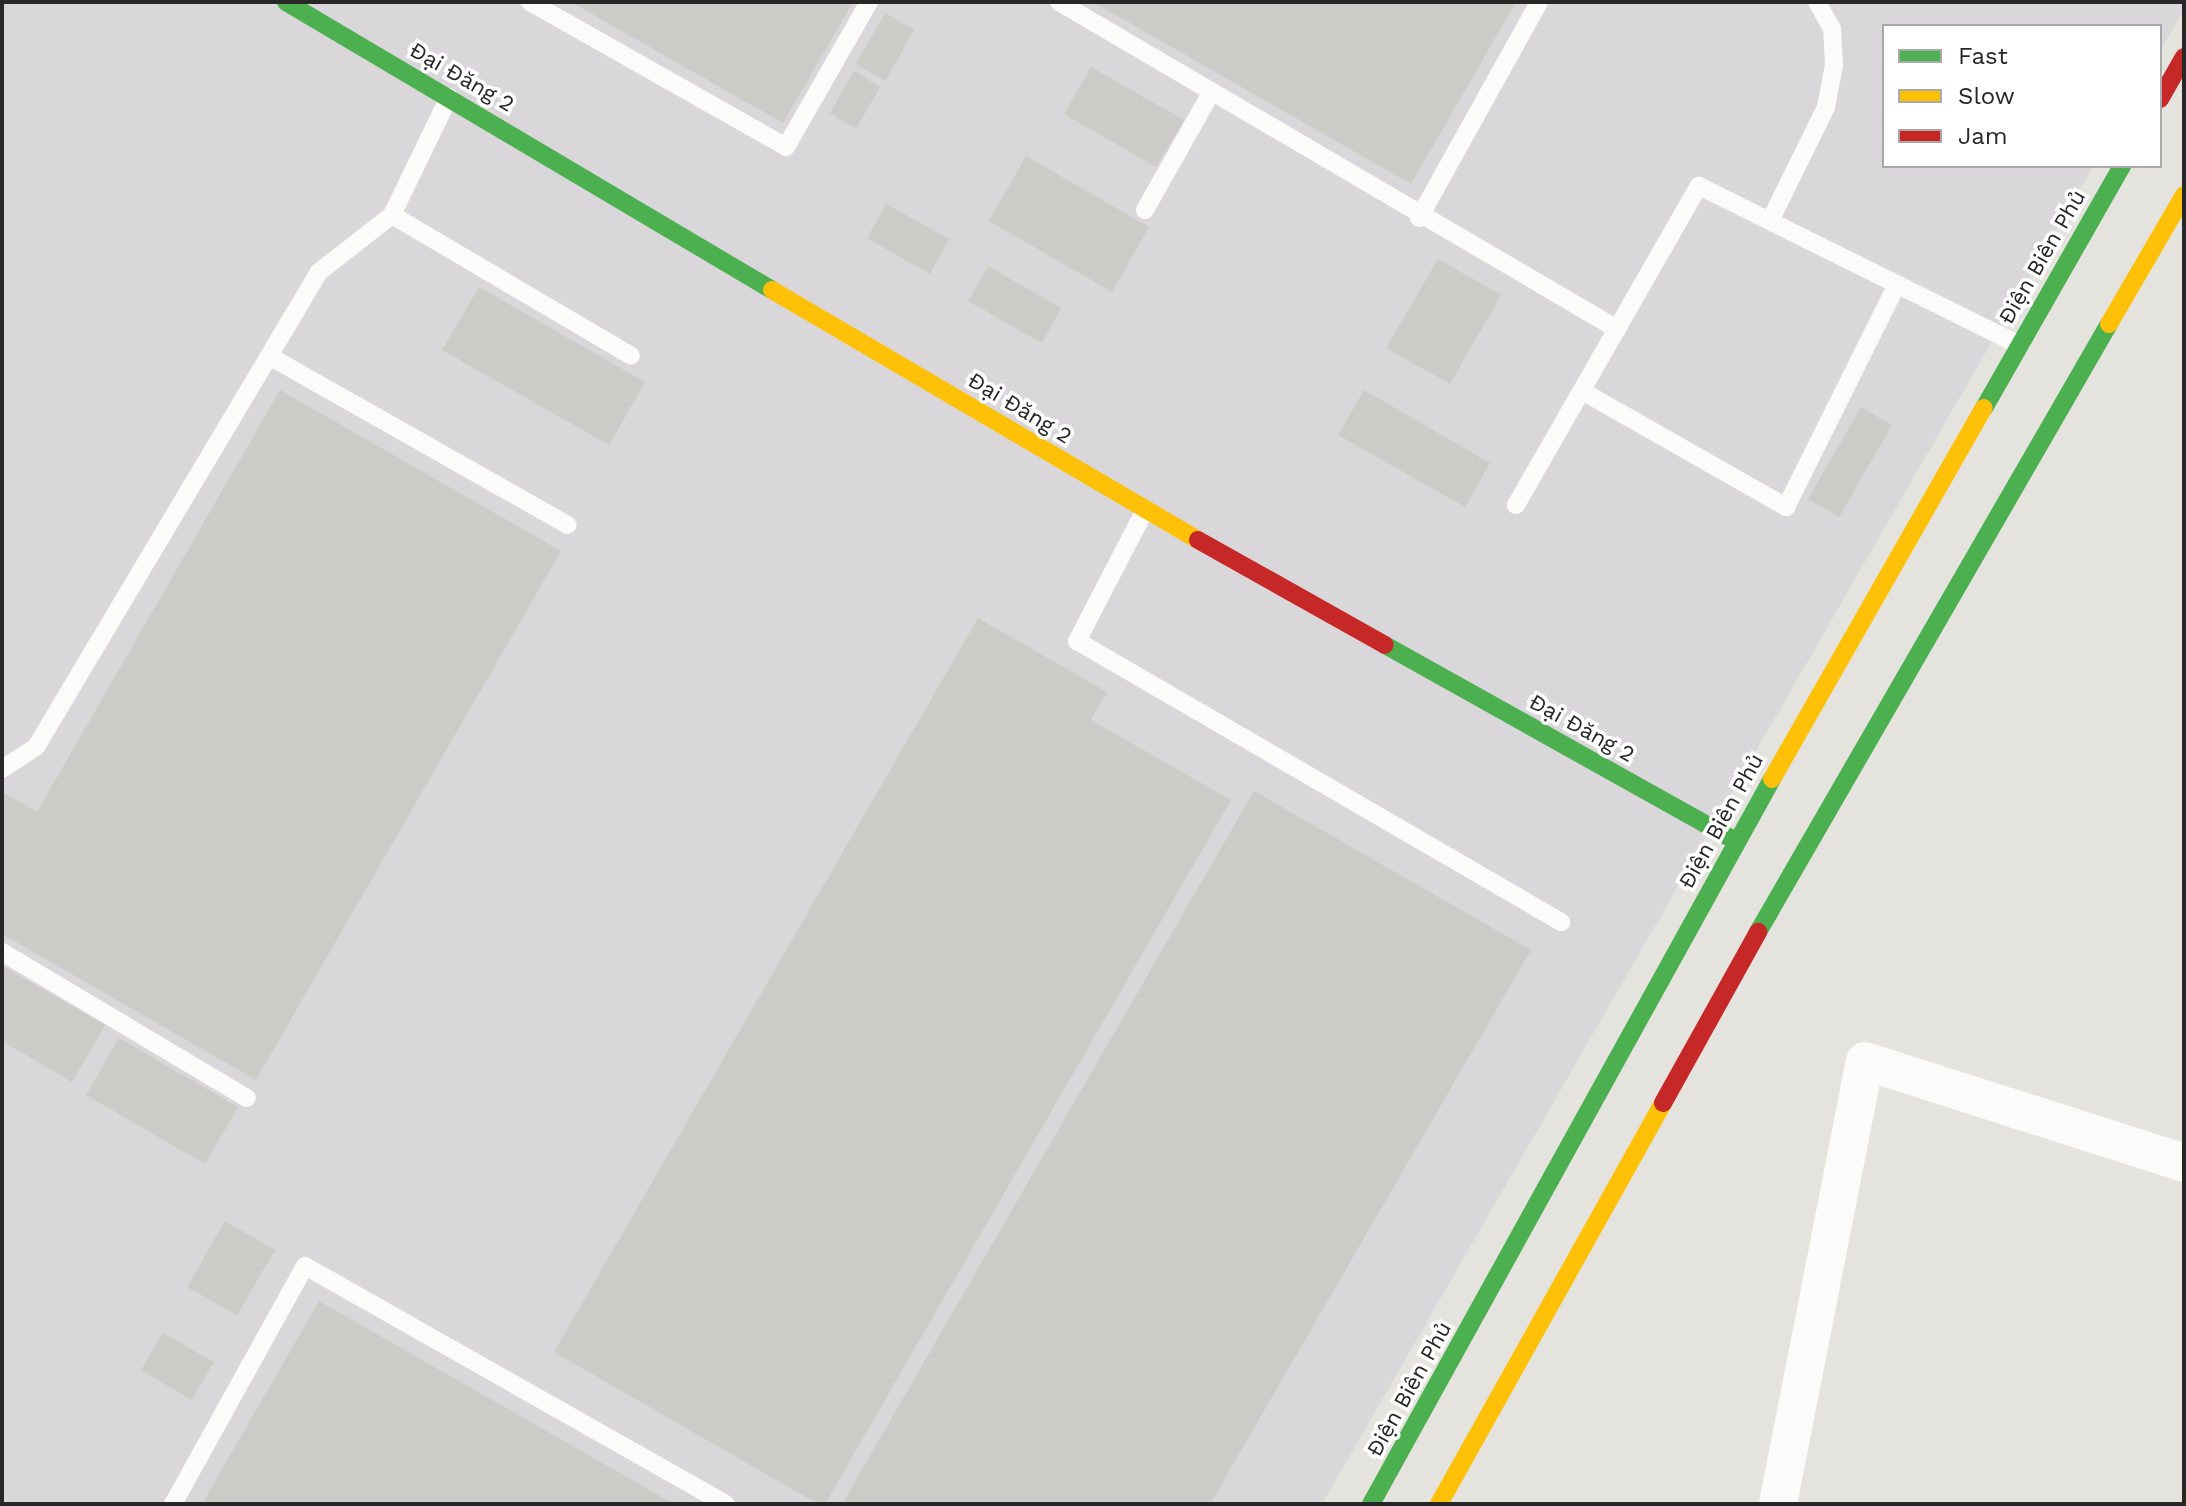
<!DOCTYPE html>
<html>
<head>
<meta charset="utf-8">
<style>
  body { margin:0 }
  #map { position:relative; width:2186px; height:1506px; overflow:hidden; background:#e4e3de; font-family:"Work Sans",sans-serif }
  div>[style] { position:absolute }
  .industrial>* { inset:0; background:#d9d7d9 }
  .building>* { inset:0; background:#cccbc7 }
  .lane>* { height:18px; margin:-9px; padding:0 9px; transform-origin:9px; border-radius:9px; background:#fbfbfa }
  .street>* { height:38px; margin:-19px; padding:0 19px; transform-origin:19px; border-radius:19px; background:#fbfbfa }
  .fast>* { height:18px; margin:-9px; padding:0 9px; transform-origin:9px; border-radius:9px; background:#4caf50 }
  .slow>* { height:18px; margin:-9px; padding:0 9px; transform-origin:9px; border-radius:9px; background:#ffc107 }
  .jam>* { height:18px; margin:-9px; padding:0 9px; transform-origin:9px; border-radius:9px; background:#c62828 }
  span { translate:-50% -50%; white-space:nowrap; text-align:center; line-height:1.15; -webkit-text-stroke:7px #fff; paint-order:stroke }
  .street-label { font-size:22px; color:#272727 }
  .frame { position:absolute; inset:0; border:4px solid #272727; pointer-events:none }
  .legend { position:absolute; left:1882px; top:24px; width:280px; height:144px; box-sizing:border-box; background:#fff; border:2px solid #a9a9a9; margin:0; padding:10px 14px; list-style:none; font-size:24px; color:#272727 }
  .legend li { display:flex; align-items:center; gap:16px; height:40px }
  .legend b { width:40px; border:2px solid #a9a9a9 }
</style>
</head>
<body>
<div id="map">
  <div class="industrial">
    <div style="clip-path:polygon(2px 2px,2184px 2px,2184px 9px,2160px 51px,2160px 26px,1884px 26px,1884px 166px,2093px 166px,1322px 1504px,2px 1504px)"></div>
  </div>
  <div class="building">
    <div style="clip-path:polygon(571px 2px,853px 2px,783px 123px)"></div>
    <div style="clip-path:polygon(1093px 2px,1516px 2px,1411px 184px)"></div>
    <div style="clip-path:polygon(885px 13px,914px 30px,885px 81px,856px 64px)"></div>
    <div style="clip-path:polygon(1091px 67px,1184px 120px,1156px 167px,1064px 114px)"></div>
    <div style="clip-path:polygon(854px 71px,880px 87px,856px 129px,830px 113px)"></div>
    <div style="clip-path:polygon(1026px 156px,1149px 227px,1112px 292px,989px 221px)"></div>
    <div style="clip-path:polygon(886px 204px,949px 239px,930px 274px,867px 238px)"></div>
    <div style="clip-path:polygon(1438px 259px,1501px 295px,1450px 384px,1386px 348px)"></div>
    <div style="clip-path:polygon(988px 266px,1061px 308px,1042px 343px,968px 301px)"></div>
    <div style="clip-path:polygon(479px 287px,645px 382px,609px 445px,442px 350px)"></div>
    <div style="clip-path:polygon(280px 390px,561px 551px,256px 1080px,2px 934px,2px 792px,37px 812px)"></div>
    <div style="clip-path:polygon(1364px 390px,1490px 463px,1465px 507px,1338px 435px)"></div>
    <div style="clip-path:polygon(1861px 407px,1892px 425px,1839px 517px,1808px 499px)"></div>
    <div style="clip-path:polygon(978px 618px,1107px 692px,1091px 720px,1231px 800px,825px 1504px,818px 1504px,554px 1352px)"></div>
    <div style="clip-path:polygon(1254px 791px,1531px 950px,1210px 1504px,842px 1504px)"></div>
    <div style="clip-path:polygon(2px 966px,105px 1025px,72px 1082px,2px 1041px)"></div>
    <div style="clip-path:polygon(119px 1038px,238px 1107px,205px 1164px,86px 1095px)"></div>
    <div style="clip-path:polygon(225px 1221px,275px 1250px,237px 1315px,187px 1287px)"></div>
    <div style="clip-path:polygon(319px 1301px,674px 1504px,202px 1504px)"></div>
    <div style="clip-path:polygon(163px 1333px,214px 1362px,192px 1400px,141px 1370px)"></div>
  </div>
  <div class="lane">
    <div style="left:530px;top:2px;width:294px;rotate:29.5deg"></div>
    <div style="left:786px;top:147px;width:167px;rotate:-60.2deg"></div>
    <div style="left:1059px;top:2px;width:647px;rotate:30.37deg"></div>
    <div style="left:1145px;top:210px;width:134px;rotate:-60.6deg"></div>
    <div style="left:392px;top:215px;width:277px;rotate:30.5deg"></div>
    <div style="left:1419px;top:218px;width:247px;rotate:-60.9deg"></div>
    <div style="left:1770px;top:221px;width:127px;rotate:-63.8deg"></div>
    <div style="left:1826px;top:107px;width:43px;rotate:-79.2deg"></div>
    <div style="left:1834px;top:65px;width:36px;rotate:-93deg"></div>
    <div style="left:1832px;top:29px;width:31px;rotate:-119deg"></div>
    <div style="left:269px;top:356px;width:343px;rotate:29.5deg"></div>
    <div style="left:1582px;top:391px;width:235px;rotate:29.6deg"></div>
    <div style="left:1786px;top:507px;width:249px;rotate:-63.5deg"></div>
    <div style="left:1516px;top:505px;width:368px;rotate:-60.2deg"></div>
    <div style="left:1699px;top:186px;width:358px;rotate:26.4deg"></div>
    <div style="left:1145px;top:510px;width:148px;rotate:117.4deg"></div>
    <div style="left:1077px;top:641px;width:560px;rotate:30.14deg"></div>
    <div style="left:2px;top:769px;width:40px;rotate:-32.9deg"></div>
    <div style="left:36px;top:747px;width:553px;rotate:-59.21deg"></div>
    <div style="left:319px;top:272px;width:93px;rotate:-38deg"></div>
    <div style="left:392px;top:215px;width:131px;rotate:-64.2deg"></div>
    <div style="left:2px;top:952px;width:285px;rotate:30.8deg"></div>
    <div style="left:173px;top:1504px;width:272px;rotate:-61deg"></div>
    <div style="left:305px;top:1266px;width:483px;rotate:29.5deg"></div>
  </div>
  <div class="street">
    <div style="left:1778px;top:1504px;width:451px;rotate:-78.9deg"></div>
    <div style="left:1865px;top:1061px;width:335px;rotate:17.7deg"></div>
  </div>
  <div class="fast">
    <div style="left:286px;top:2px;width:565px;rotate:30.65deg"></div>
    <div style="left:1984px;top:408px;width:279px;rotate:-60.3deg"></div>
    <div style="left:1385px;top:645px;width:402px;rotate:29.2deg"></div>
    <div style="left:1758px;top:932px;width:702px;rotate:-60deg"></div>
    <div style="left:1371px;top:1504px;width:829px;rotate:-61.05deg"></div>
  </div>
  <div class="slow">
    <div style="left:772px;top:290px;width:494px;rotate:30.4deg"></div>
    <div style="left:2109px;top:324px;width:149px;rotate:-59.8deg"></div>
    <div style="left:1772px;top:779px;width:427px;rotate:-60.3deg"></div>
    <div style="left:1439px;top:1504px;width:459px;rotate:-60.8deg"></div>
  </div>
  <div class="jam">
    <div style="left:2160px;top:99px;width:48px;rotate:-60.3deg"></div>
    <div style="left:1198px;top:540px;width:214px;rotate:29.3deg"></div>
    <div style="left:1663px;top:1103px;width:196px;rotate:-60.9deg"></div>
  </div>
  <div class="street-label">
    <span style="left:462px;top:77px;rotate:30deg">Đại Đăng 2</span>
    <span style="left:2042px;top:257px;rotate:-60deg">Điện Biên Phủ</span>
    <span style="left:1020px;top:408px;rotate:31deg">Đại Đăng 2</span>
    <span style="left:1582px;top:728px;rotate:29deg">Đại Đăng 2</span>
    <span style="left:1721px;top:821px;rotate:-61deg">Điện Biên Phủ</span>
    <span style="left:1409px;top:1389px;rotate:-61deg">Điện Biên Phủ</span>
  </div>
  <div class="frame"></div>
  <ul class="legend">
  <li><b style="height:10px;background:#4caf50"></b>Fast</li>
  <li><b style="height:10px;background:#ffc107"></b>Slow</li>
  <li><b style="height:10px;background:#c62828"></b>Jam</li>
  </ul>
</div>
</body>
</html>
